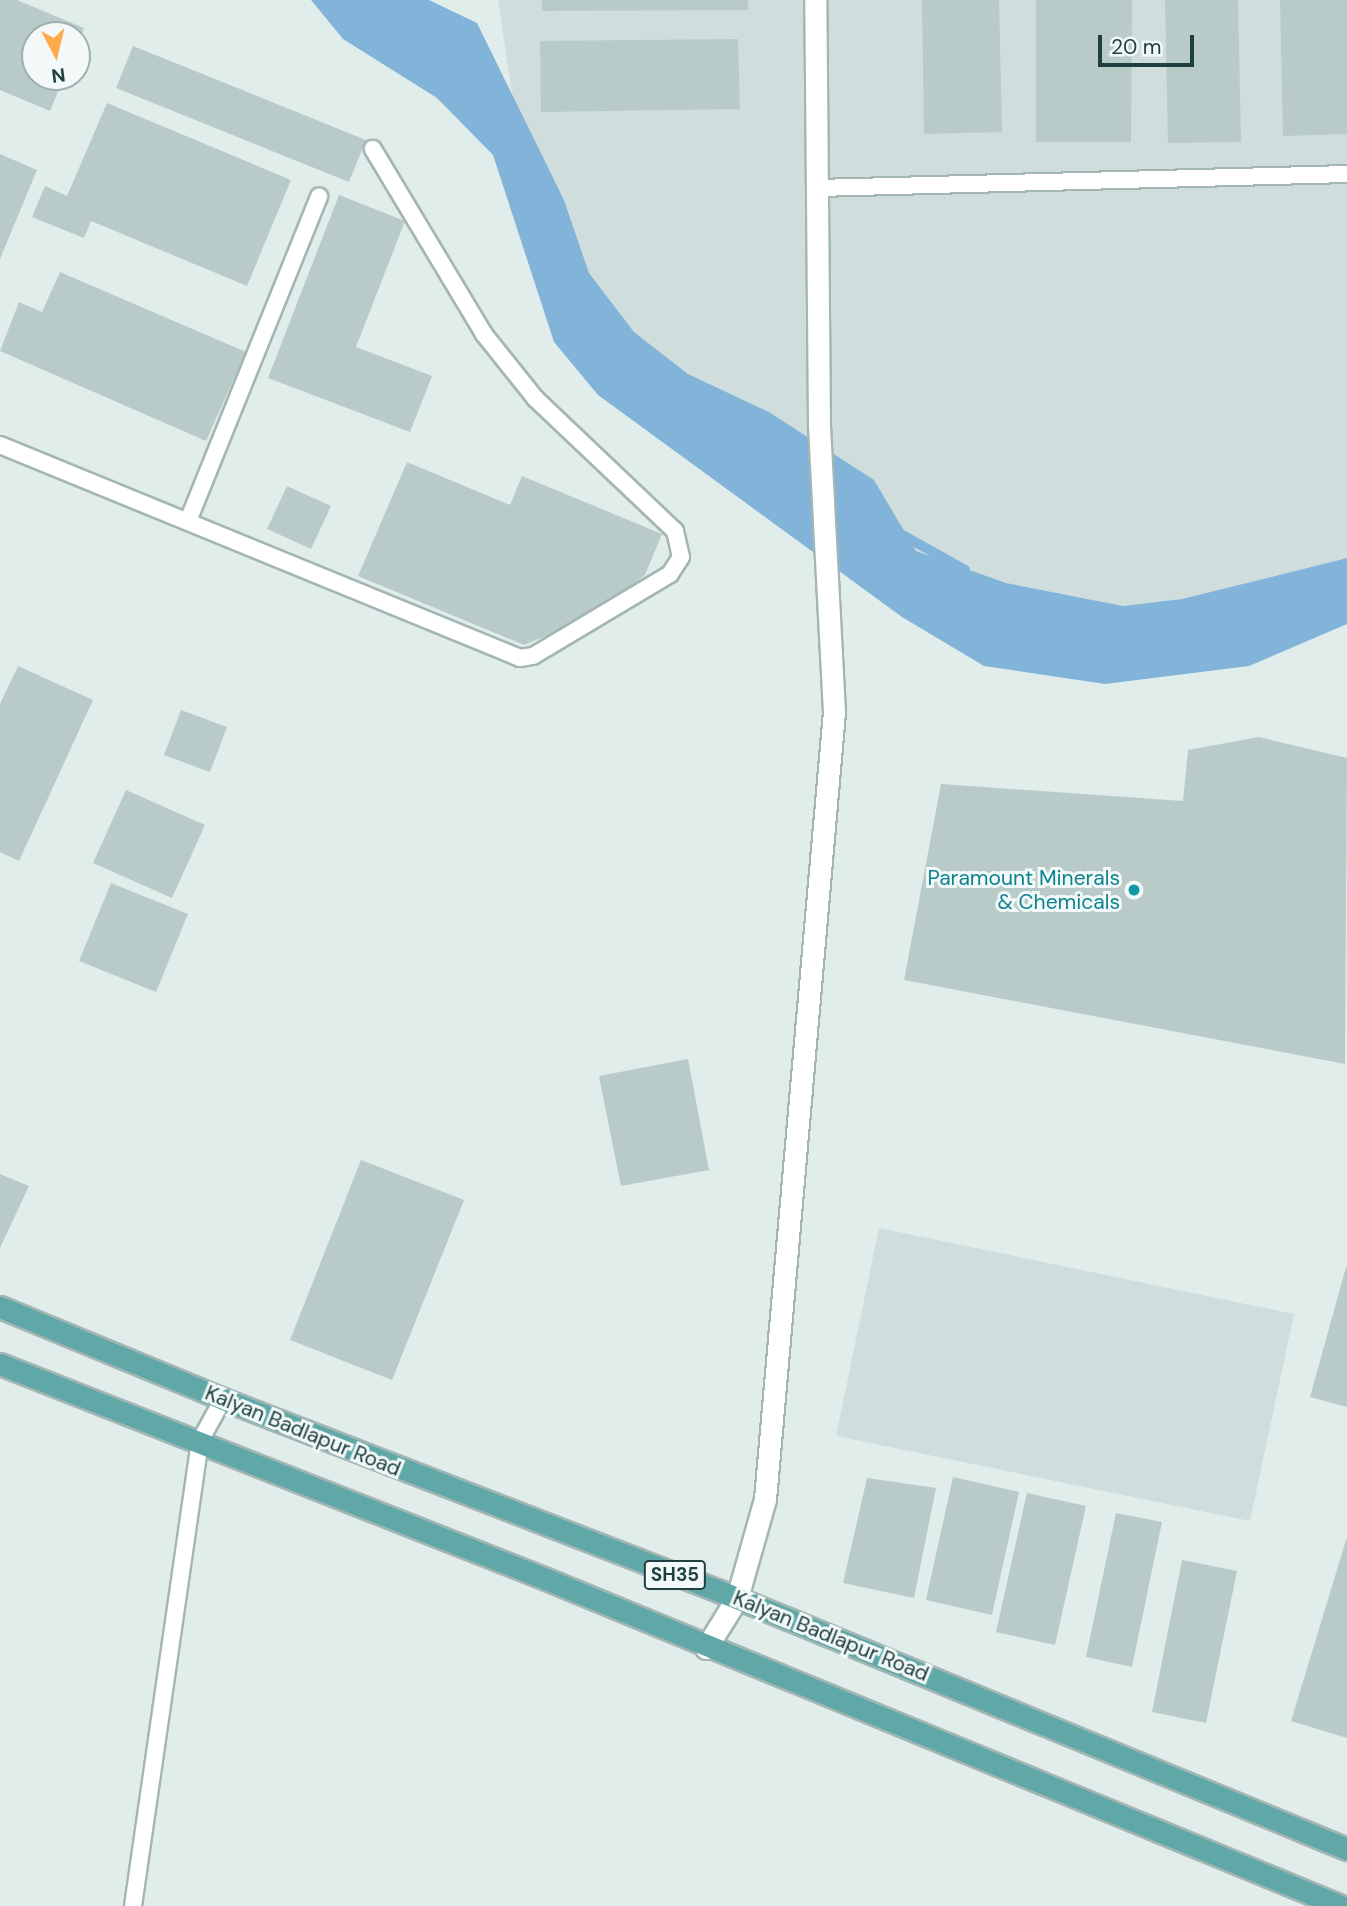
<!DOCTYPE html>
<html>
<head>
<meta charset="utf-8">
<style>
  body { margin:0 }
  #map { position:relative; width:1347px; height:1906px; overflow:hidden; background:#e1edeb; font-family:"DM Sans",sans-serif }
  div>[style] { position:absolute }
  .built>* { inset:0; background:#cfdddc }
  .water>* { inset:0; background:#82b4d9 }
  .stream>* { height:10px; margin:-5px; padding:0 5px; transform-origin:5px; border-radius:5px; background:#82b4d9 }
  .building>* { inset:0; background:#b9cbc8 }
  .roads { filter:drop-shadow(2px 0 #a3b6b4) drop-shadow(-2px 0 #a3b6b4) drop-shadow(0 2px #a3b6b4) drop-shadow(0 -2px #a3b6b4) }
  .lane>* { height:16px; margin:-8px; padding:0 8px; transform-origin:8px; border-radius:8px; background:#fff }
  .secondary>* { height:21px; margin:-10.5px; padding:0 10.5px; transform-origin:10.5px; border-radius:10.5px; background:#fff }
  .primary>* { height:21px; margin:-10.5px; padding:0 10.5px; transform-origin:10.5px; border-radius:10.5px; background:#60a7a8 }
  .dots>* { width:19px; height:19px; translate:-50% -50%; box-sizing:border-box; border:4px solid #f2f9f8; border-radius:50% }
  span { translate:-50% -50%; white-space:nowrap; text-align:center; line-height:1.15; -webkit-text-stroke:6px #f2f9f8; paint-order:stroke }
  .shield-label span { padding:2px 5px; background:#f2f9f8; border:2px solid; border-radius:5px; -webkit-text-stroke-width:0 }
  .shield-label { font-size:19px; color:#1f4040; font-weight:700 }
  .culture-label { font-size:21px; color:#0d838f }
  .right { translate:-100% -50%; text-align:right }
  .street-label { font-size:21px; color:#1f4040 }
  .north { position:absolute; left:21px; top:21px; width:70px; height:70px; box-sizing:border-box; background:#f2f9f8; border:2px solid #9eafae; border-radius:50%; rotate:173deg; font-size:19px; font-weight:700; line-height:28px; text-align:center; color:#1f4040 }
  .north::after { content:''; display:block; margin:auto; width:24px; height:32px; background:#ffa94d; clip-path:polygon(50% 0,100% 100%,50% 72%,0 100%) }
  .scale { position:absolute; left:1098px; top:35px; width:96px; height:32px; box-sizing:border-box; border:4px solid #1f4040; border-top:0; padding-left:9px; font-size:21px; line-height:24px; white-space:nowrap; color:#1f4040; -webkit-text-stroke:5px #f2f9f8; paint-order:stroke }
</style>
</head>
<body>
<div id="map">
  <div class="built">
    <div style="clip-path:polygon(498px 0,1347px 0,1347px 558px,1182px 599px,1123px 606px,1006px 583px,915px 551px,874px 480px,769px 412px,688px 374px,634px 332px,589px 273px,564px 200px,513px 99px)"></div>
    <div style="clip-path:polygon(879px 1228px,1294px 1314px,1250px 1521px,836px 1436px)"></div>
  </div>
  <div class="water">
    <div style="clip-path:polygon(311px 0,429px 0,477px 23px,564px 200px,589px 273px,634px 332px,688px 374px,769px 412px,874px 480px,916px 551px,1006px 583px,1123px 606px,1182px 599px,1347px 558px,1347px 624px,1249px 666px,1105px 684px,984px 666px,902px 617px,598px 395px,554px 342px,493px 155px,437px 98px,343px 39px)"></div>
  </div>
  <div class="stream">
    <div style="left:899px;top:533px;width:76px;rotate:29.3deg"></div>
  </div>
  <div class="building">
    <div style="clip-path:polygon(0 0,17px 0,84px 28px,77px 45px,77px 35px,35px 35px,35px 77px,64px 77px,50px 111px,0 90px)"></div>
    <div style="clip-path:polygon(542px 0,748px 0,748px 10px,542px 11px)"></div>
    <div style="clip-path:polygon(922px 0,999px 0,1002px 132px,924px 134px)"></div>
    <div style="clip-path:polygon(1036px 0,1132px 0,1131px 142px,1036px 142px)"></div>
    <div style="clip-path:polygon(1165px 0,1238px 0,1241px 142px,1168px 143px)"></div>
    <div style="clip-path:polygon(1280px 0,1347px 0,1347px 134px,1283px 136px)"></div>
    <div style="clip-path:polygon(738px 39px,740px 109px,541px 112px,540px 41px)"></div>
    <div style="clip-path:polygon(133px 46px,366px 140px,349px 182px,116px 88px)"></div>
    <div style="clip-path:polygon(107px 103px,291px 180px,247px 286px,91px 221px,84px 238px,32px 217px,45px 186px,67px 196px)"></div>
    <div style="clip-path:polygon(0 154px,37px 170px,0 259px)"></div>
    <div style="clip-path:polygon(339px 195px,405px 221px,356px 347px,432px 376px,410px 432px,268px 378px)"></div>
    <div style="clip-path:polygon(60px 272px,246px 352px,206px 441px,0 351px,19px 302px,42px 312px)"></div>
    <div style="clip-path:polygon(407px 462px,510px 505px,522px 476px,662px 534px,645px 575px,591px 617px,524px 645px,358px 576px)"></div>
    <div style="clip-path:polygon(287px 486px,331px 506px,311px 549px,267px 529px)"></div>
    <div style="clip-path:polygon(18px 666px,93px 700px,19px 861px,0 852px,0 704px)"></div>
    <div style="clip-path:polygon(181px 710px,227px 727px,210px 772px,164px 755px)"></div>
    <div style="clip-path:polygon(1259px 737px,1347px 758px,1345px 1064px,904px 980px,941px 784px,1183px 801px,1188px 750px)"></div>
    <div style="clip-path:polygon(126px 790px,205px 825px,172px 898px,93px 863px)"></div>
    <div style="clip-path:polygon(111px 883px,188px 914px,156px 992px,79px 961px)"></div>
    <div style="clip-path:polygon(688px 1059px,709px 1170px,621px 1186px,599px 1076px)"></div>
    <div style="clip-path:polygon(361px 1160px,464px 1200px,392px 1380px,290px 1340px)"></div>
    <div style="clip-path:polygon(0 1174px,29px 1186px,0 1248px)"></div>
    <div style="clip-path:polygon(1346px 1267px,1347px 1267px,1347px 1407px,1310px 1397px)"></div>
    <div style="clip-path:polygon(953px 1477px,1019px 1492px,992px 1615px,926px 1600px)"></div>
    <div style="clip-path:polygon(867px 1478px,936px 1488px,914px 1598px,843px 1583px)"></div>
    <div style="clip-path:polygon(1027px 1493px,1086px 1506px,1055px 1645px,996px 1632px)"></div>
    <div style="clip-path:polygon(1116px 1513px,1162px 1522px,1132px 1667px,1086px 1657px)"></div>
    <div style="clip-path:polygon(1346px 1540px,1347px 1540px,1347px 1738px,1291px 1721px)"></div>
    <div style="clip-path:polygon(1182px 1560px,1237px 1571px,1206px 1723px,1152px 1712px)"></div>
  </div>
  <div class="roads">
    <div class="lane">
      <div style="left:817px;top:188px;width:530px;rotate:-1.51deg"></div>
      <div style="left:0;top:445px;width:562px;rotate:22.27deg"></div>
      <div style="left:520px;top:658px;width:13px;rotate:-9deg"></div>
      <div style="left:533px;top:656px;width:160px;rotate:-30.9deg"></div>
      <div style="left:670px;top:574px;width:20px;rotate:-57deg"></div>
      <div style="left:681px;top:557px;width:27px;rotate:-103deg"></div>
      <div style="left:675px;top:531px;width:193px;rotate:-136.5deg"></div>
      <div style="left:535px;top:398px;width:82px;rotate:-128.6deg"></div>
      <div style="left:484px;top:334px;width:216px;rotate:-121deg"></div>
      <div style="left:188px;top:521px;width:350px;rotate:-68deg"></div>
      <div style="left:133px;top:1906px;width:470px;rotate:-81.8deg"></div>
      <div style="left:200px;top:1441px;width:48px;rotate:-61.3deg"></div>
    </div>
    <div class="secondary">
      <div style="left:706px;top:1648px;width:59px;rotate:-58.2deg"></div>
      <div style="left:737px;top:1598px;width:103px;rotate:-74.2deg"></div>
      <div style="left:765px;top:1499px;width:790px;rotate:-84.99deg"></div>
      <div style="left:834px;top:712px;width:288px;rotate:-93deg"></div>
      <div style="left:819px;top:424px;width:424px;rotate:-90.5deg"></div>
    </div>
    <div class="primary">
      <div style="left:0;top:1307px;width:241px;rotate:22.4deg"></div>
      <div style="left:223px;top:1399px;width:551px;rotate:21.16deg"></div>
      <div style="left:737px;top:1598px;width:660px;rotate:22.37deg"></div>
      <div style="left:0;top:1364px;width:587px;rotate:21.49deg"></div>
      <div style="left:546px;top:1579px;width:860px;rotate:22.36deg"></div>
    </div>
  </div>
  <div class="dots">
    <div style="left:1134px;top:890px;background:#0f9aa8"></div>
  </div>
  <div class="shield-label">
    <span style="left:675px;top:1575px">SH35</span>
  </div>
  <div class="culture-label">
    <span class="right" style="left:1120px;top:890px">Paramount Minerals<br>&amp; Chemicals</span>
  </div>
  <div class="street-label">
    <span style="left:303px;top:1431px;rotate:22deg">Kalyan Badlapur Road</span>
    <span style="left:831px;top:1636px;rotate:22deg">Kalyan Badlapur Road</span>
  </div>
  <div class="north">N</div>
  <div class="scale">20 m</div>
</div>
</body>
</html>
